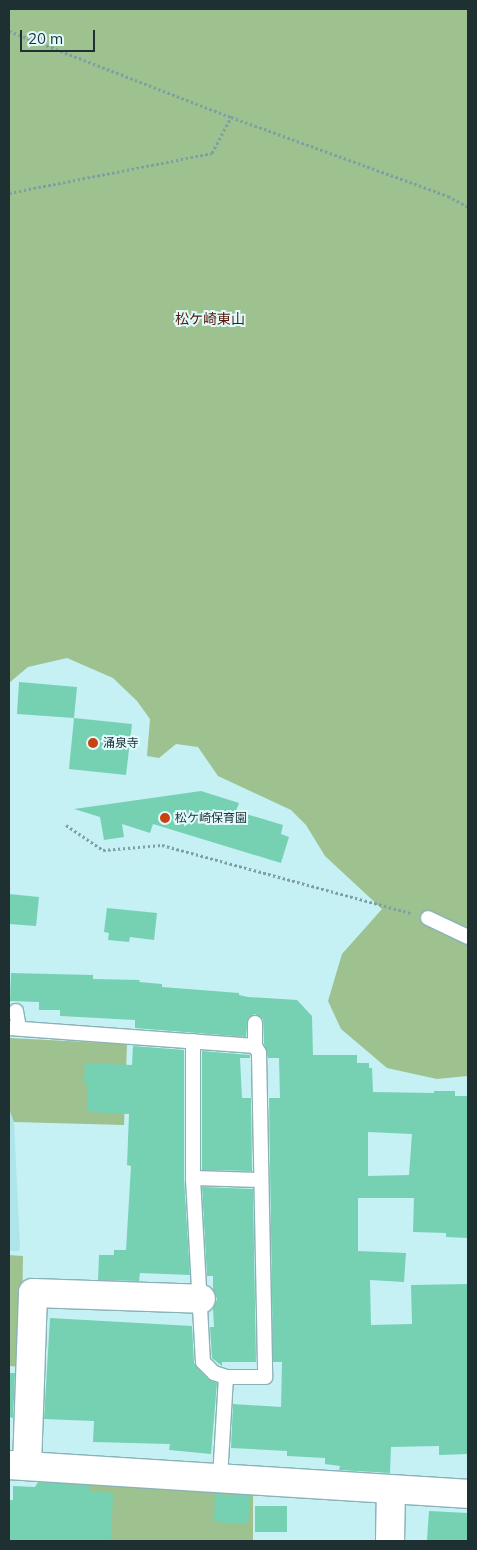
<!DOCTYPE html>
<html>
<head>
<meta charset="utf-8">
<style>
  body { margin:0 }
  #map { position:relative; width:477px; height:1550px; overflow:hidden; background:#c5f1f5; font-family:Mulish,"Noto Sans JP",sans-serif }
  div>[style] { position:absolute }
  .built>* { inset:0; background:#afe4e9 }
  .green>* { inset:0; background:#9dc18f }
  .building>* { inset:0; background:#76d1b3 }
  .path>* { height:3px; margin-top:-1.5px; transform-origin:0; background:repeating-linear-gradient(90deg,#7fa0a3 0 2.5px,transparent 0 5px) }
  .roads { filter:drop-shadow(1px 0 #88b2b7) drop-shadow(-1px 0 #88b2b7) drop-shadow(0 1px #88b2b7) drop-shadow(0 -1px #88b2b7) }
  .service>* { height:14px; margin:-7px; padding:0 7px; transform-origin:7px; border-radius:7px; background:#fff }
  .minor>* { height:28px; margin:-14px; padding:0 14px; transform-origin:14px; border-radius:14px; background:#fff }
  .dots>* { width:14px; height:14px; translate:-50% -50%; box-sizing:border-box; border:2px solid #e0fafd; border-radius:50% }
  span { translate:-50% -50%; white-space:nowrap; text-align:center; line-height:1.15; -webkit-text-stroke:4px #e0fafd; paint-order:stroke }
  .poi-label { font-size:12px; color:#1f3032 }
  .left { translate:0 -50%; text-align:left }
  .neighbourhood-label { font-size:14px; color:#561601 }
  .frame { position:absolute; inset:0; border:10px solid #1f3032; pointer-events:none }
  .scale { position:absolute; left:20px; top:30px; width:75px; height:22px; box-sizing:border-box; border:2px solid #1f3032; border-top:0; padding-left:6px; font-size:15px; line-height:18px; white-space:nowrap; color:#1f3032; -webkit-text-stroke:4px #e0fafd; paint-order:stroke }
</style>
</head>
<body>
<div id="map">
  <div class="built">
    <div style="clip-path:polygon(9px 1109px,14px 1122px,20px 1247px,19px 1251px,9px 1251px)"></div>
  </div>
  <div class="green">
    <div style="clip-path:polygon(9px 9px,468px 9px,468px 1076px,437px 1079px,387px 1068px,341px 1029px,328px 1001px,342px 954px,382px 909px,325px 856px,306px 825px,291px 810px,218px 776px,198px 747px,176px 744px,159px 758px,147px 756px,150px 719px,137px 701px,113px 678px,67px 658px,28px 667px,9px 683px)"></div>
    <div style="clip-path:polygon(9px 1038px,127px 1044px,124px 1125px,14px 1122px,9px 1109px)"></div>
    <div style="clip-path:polygon(9px 1255px,23px 1256px,21px 1367px,9px 1366px)"></div>
    <div style="clip-path:polygon(54px 1478px,253px 1487px,253px 1541px,50px 1541px)"></div>
  </div>
  <div class="building">
    <div style="clip-path:polygon(19px 682px,77px 687px,74px 718px,17px 714px)"></div>
    <div style="clip-path:polygon(74px 718px,132px 724px,126px 775px,69px 769px)"></div>
    <div style="clip-path:polygon(201px 791px,239px 803px,236px 811px,283px 825px,281px 834px,289px 837px,281px 863px,153px 824px,150px 833px,122px 824px,124px 837px,104px 840px,100px 817px,74px 809px)"></div>
    <div style="clip-path:polygon(9px 894px,39px 897px,36px 926px,9px 924px)"></div>
    <div style="clip-path:polygon(107px 908px,157px 913px,154px 940px,130px 937px,129px 942px,108px 940px,109px 933px,104px 932px)"></div>
    <div style="clip-path:polygon(evenodd,11px 973px,93px 975px,93px 979px,140px 980px,139px 982px,162px 984px,162px 987px,239px 993px,239px 995px,248px 997px,297px 1000px,312px 1016px,313px 1055px,357px 1055px,357px 1063px,369px 1063px,369px 1068px,372px 1068px,373px 1092px,434px 1093px,434px 1091px,455px 1091px,455px 1096px,468px 1096px,468px 1238px,446px 1237px,446px 1233px,413px 1232px,414px 1198px,358px 1198px,358px 1251px,406px 1253px,404px 1282px,370px 1280px,371px 1325px,412px 1324px,411px 1285px,468px 1284px,468px 1454px,439px 1455px,439px 1446px,391px 1447px,390px 1473px,339px 1470px,340px 1466px,325px 1464px,325px 1458px,287px 1456px,287px 1451px,231px 1448px,233px 1404px,281px 1407px,282px 1362px,273px 1362px,269px 1098px,280px 1098px,279px 1058px,268px 1058px,264px 1044px,263px 1019px,255px 1014px,248px 1018px,246px 1037px,135px 1028px,135px 1020px,60px 1016px,60px 1010px,39px 1010px,39px 1002px,10px 1001px,11px 973px,368px 1132px,412px 1134px,409px 1175px,368px 1176px,368px 1132px)"></div>
    <div style="clip-path:polygon(133px 1046px,184px 1050px,184px 1178px,190px 1275px,140px 1273px,139px 1281px,98px 1280px,99px 1255px,114px 1255px,114px 1250px,126px 1250px,131px 1166px,127px 1165px,129px 1114px,87px 1112px,88px 1084px,84px 1083px,85px 1063px,132px 1065px)"></div>
    <div style="clip-path:polygon(202px 1051px,250px 1055px,250px 1058px,240px 1058px,242px 1098px,251px 1098px,252px 1171px,202px 1170px)"></div>
    <div style="clip-path:polygon(202px 1187px,253px 1189px,256px 1362px,222px 1362px,222px 1366px,212px 1358px,210px 1327px,214px 1327px,213px 1308px,217px 1299px,213px 1290px,213px 1276px,207px 1276px)"></div>
    <div style="clip-path:polygon(50px 1318px,192px 1326px,194px 1363px,208px 1379px,217px 1383px,211px 1454px,169px 1450px,170px 1444px,93px 1442px,94px 1421px,44px 1419px)"></div>
    <div style="clip-path:polygon(9px 1373px,15px 1373px,13px 1418px,9px 1417px)"></div>
    <div style="clip-path:polygon(38px 1482px,89px 1486px,89px 1491px,113px 1493px,111px 1541px,10px 1541px,9px 1500px,13px 1500px,13px 1486px,35px 1487px)"></div>
    <div style="clip-path:polygon(215px 1494px,250px 1496px,248px 1524px,214px 1522px)"></div>
    <div style="clip-path:polygon(255px 1506px,287px 1506px,287px 1532px,255px 1532px)"></div>
    <div style="clip-path:polygon(429px 1511px,468px 1513px,468px 1541px,427px 1540px)"></div>
  </div>
  <div class="path">
    <div style="left:9px;top:31px;width:238px;rotate:21.2deg"></div>
    <div style="left:9px;top:193px;width:207px;rotate:-11.1deg"></div>
    <div style="left:212px;top:153px;width:41px;rotate:-62.2deg"></div>
    <div style="left:231px;top:117px;width:231px;rotate:20deg"></div>
    <div style="left:448px;top:196px;width:23px;rotate:29deg"></div>
    <div style="left:66px;top:825px;width:45px;rotate:34deg"></div>
    <div style="left:103px;top:850px;width:59px;rotate:-4.8deg"></div>
    <div style="left:162px;top:845px;width:258px;rotate:15.3deg"></div>
  </div>
  <div class="roads">
    <div class="service">
      <div style="left:428px;top:918px;width:44px;rotate:25.4deg"></div>
      <div style="left:16px;top:1011px;width:17px;rotate:80deg"></div>
      <div style="left:255px;top:1023px;width:23px;rotate:90deg"></div>
      <div style="left:9px;top:1028px;width:247px;rotate:4.2deg"></div>
      <div style="left:255px;top:1046px;width:8px;rotate:60deg"></div>
      <div style="left:259px;top:1053px;width:324px;rotate:88.9deg"></div>
      <div style="left:265px;top:1377px;width:39px;rotate:180deg"></div>
      <div style="left:226px;top:1377px;width:101px;rotate:93.4deg"></div>
      <div style="left:193px;top:1041px;width:137px;rotate:90deg"></div>
      <div style="left:193px;top:1178px;width:184px;rotate:86.9deg"></div>
      <div style="left:203px;top:1362px;width:16px;rotate:45deg"></div>
      <div style="left:214px;top:1373px;width:13px;rotate:18deg"></div>
      <div style="left:193px;top:1178px;width:67px;rotate:1.7deg"></div>
    </div>
    <div class="minor">
      <div style="left:9px;top:1465px;width:460px;rotate:3.6deg"></div>
      <div style="left:27px;top:1466px;width:173px;rotate:-88deg"></div>
      <div style="left:33px;top:1293px;width:168px;rotate:2deg"></div>
      <div style="left:390px;top:1541px;width:51px;rotate:-88.9deg"></div>
    </div>
  </div>
  <div class="dots">
    <div style="left:93px;top:743px;background:#c9420f"></div>
    <div style="left:165px;top:818px;background:#c9420f"></div>
  </div>
  <div class="poi-label">
    <span class="left" style="left:103px;top:743px">涌泉寺</span>
    <span class="left" style="left:175px;top:818px">松ケ崎保育園</span>
  </div>
  <div class="neighbourhood-label">
    <span style="left:210px;top:319px">松ケ崎東山</span>
  </div>
  <div class="frame"></div>
  <div class="scale">20 m</div>
</div>
</body>
</html>
